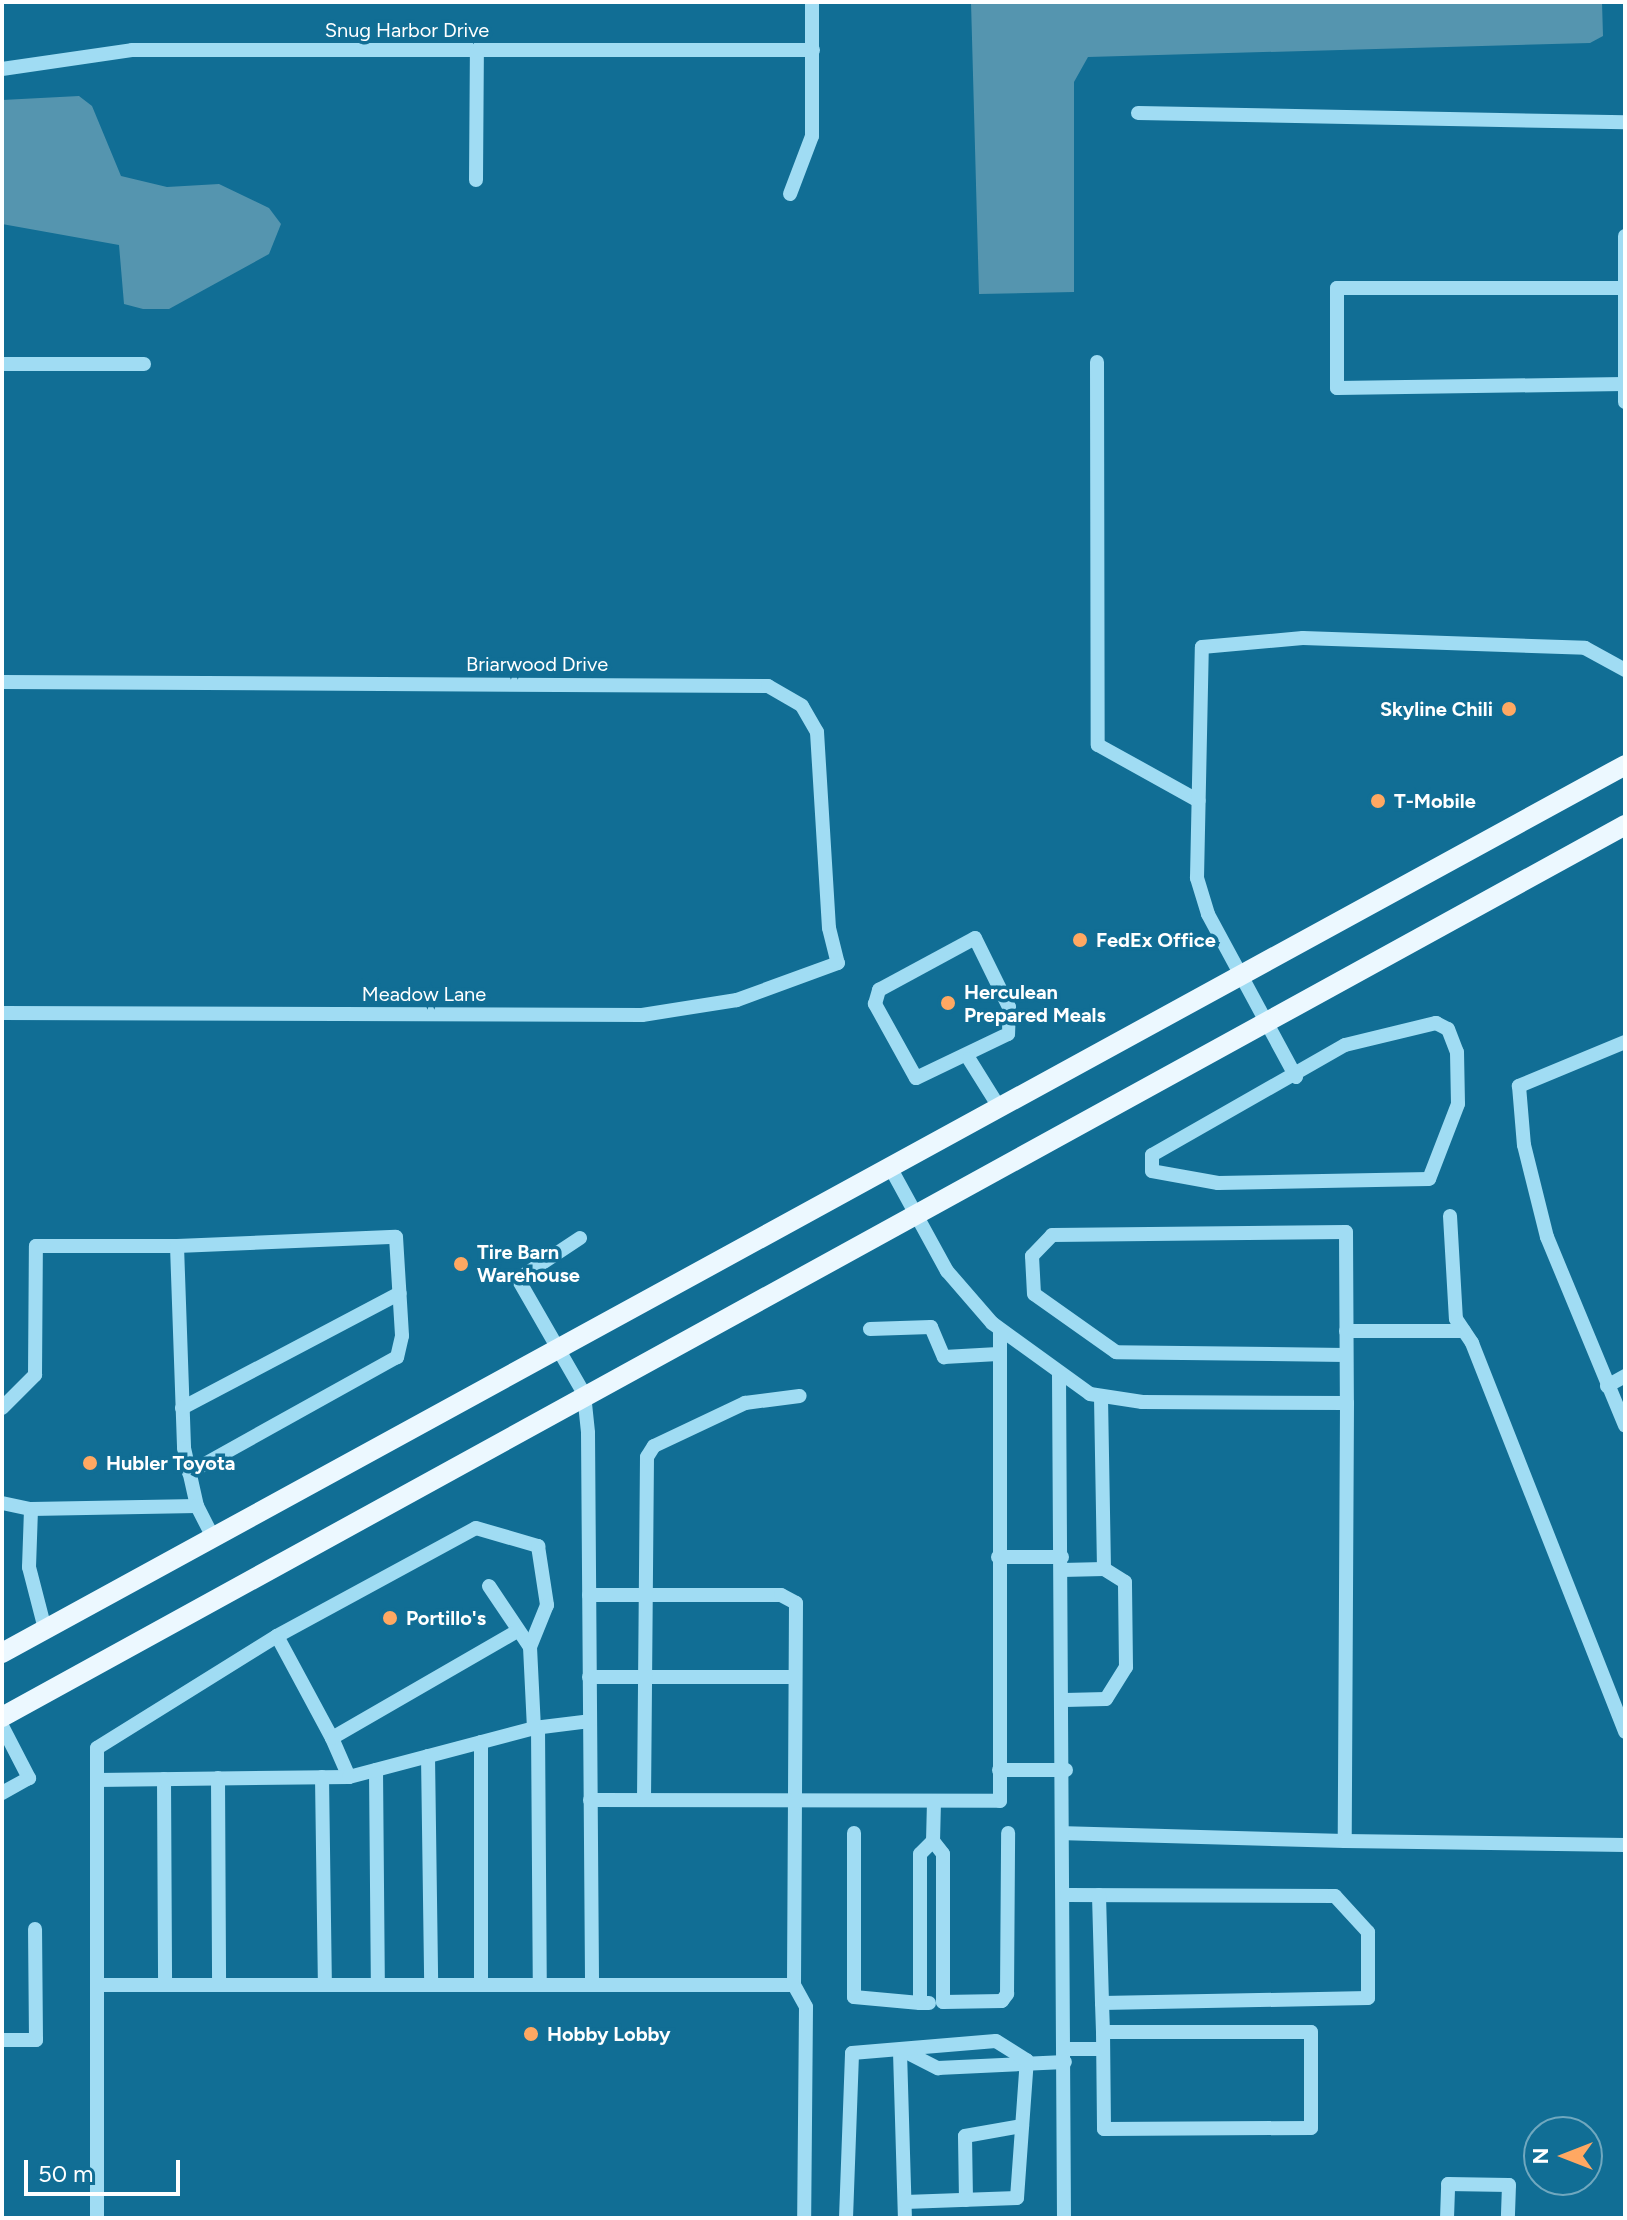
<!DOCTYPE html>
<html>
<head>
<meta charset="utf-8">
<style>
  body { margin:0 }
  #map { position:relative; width:1627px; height:2220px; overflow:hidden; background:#116e95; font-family:Figtree,sans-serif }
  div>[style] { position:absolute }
  .water>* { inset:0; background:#5595af }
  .minor>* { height:14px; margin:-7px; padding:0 7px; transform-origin:7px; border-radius:7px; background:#a0dcf3 }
  .major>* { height:20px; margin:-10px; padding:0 10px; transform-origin:10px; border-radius:10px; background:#ecf8ff }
  .dots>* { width:22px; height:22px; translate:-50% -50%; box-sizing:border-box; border:4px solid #116e95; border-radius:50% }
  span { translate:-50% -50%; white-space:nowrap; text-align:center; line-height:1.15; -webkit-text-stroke:7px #116e95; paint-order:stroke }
  .street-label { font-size:20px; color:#fff }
  .poi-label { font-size:20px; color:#fff; font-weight:700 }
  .right { translate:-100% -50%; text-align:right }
  .left { translate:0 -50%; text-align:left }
  .frame { position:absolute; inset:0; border:4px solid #fff; pointer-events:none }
  .north { position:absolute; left:1523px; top:2116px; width:80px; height:80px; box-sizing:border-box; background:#116e95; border:2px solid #70a8bf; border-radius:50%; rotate:270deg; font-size:22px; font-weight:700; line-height:32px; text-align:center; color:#fff }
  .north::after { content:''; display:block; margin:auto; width:28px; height:36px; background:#ffa862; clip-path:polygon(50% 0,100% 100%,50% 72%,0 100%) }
  .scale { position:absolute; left:24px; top:2160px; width:156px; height:36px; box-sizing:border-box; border:4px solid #fff; border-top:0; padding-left:10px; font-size:24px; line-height:28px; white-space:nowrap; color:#fff; -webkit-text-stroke:6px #116e95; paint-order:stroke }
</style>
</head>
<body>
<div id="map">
  <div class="water">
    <div style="clip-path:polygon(971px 2px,1602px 2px,1603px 36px,1590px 43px,1088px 57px,1074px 82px,1074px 292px,979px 294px)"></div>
    <div style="clip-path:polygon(79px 96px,92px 106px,121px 176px,167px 187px,219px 184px,269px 208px,281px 224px,269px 254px,169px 309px,143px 309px,124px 304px,119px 245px,2px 224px,2px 100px)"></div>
  </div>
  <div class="minor">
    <div style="left:2px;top:69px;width:131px;rotate:-8.3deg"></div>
    <div style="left:132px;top:50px;width:681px"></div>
    <div style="left:1138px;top:113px;width:487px;rotate:1.1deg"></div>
    <div style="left:476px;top:180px;width:130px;rotate:-89.6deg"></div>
    <div style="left:790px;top:194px;width:62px;rotate:-69.2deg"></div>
    <div style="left:812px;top:136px;width:134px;rotate:-90deg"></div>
    <div style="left:1625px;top:236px;width:166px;rotate:90deg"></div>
    <div style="left:1621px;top:288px;width:284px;rotate:180deg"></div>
    <div style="left:1337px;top:288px;width:100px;rotate:90deg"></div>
    <div style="left:1337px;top:388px;width:287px;rotate:-0.8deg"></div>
    <div style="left:1097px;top:362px;width:383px;rotate:89.9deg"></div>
    <div style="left:1098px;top:745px;width:115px;rotate:29deg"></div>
    <div style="left:2px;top:364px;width:142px"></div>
    <div style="left:2px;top:682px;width:766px;rotate:0.3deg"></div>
    <div style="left:768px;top:686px;width:39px;rotate:30deg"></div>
    <div style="left:802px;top:706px;width:30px;rotate:60deg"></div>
    <div style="left:817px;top:732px;width:196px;rotate:86.5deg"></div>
    <div style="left:829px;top:928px;width:36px;rotate:76deg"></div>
    <div style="left:838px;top:963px;width:108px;rotate:159.9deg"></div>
    <div style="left:737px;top:1000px;width:96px;rotate:171deg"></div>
    <div style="left:642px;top:1015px;width:640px;rotate:-179.82deg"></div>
    <div style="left:975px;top:938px;width:77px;rotate:63.8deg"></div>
    <div style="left:1009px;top:1007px;width:27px;rotate:92deg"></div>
    <div style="left:1008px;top:1034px;width:102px;rotate:154.4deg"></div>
    <div style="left:916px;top:1078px;width:85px;rotate:-119deg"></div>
    <div style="left:875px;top:1004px;width:15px;rotate:-74deg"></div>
    <div style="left:879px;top:990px;width:109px;rotate:-28.4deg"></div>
    <div style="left:1436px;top:1023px;width:13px;rotate:27deg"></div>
    <div style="left:1448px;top:1029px;width:25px;rotate:69deg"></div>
    <div style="left:1457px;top:1052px;width:52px;rotate:88.9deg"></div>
    <div style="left:1458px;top:1104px;width:80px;rotate:111.1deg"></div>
    <div style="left:1429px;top:1179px;width:211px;rotate:178.9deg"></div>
    <div style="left:1218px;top:1183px;width:67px;rotate:-169.7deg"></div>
    <div style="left:1152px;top:1171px;width:16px;rotate:-90deg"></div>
    <div style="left:1152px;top:1155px;width:222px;rotate:-29.7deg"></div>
    <div style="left:1345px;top:1045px;width:94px;rotate:-13.6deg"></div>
    <div style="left:1625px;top:1042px;width:115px;rotate:157.5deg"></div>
    <div style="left:1519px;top:1086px;width:59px;rotate:85.2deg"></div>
    <div style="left:1524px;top:1145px;width:95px;rotate:76deg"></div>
    <div style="left:1547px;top:1237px;width:204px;rotate:67.5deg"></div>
    <div style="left:969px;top:1059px;width:57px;rotate:58deg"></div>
    <div style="left:1296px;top:1077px;width:185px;rotate:-118.4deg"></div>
    <div style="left:1208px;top:914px;width:38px;rotate:-107deg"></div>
    <div style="left:1197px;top:878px;width:231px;rotate:-88.8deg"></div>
    <div style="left:1202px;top:647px;width:101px;rotate:-5.1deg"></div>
    <div style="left:1303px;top:638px;width:282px;rotate:2deg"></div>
    <div style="left:1585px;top:648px;width:46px;rotate:28.8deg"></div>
    <div style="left:890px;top:1167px;width:119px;rotate:61.3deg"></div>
    <div style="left:947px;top:1271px;width:69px;rotate:49.1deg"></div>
    <div style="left:992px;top:1323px;width:121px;rotate:35.9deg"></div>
    <div style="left:1090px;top:1394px;width:53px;rotate:8.7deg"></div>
    <div style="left:1142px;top:1402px;width:205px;rotate:0.3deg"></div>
    <div style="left:1347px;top:1403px;width:438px;rotate:90.3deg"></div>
    <div style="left:1345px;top:1841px;width:278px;rotate:-178.4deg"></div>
    <div style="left:1450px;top:1216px;width:103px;rotate:86.7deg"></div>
    <div style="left:1456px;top:1319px;width:29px;rotate:56deg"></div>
    <div style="left:1472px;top:1343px;width:418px;rotate:68.5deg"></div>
    <div style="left:580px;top:1238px;width:74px;rotate:146.5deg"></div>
    <div style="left:518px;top:1279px;width:133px;rotate:60.1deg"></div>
    <div style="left:584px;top:1394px;width:39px;rotate:84deg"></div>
    <div style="left:588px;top:1433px;width:552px;rotate:89.58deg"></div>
    <div style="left:592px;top:1985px;width:202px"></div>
    <div style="left:794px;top:1985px;width:25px;rotate:61deg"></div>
    <div style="left:806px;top:2007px;width:211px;rotate:90.5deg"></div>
    <div style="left:177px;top:1246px;width:219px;rotate:-2.4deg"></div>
    <div style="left:396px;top:1237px;width:99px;rotate:86.5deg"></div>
    <div style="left:402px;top:1336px;width:22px;rotate:103deg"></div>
    <div style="left:397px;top:1357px;width:238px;rotate:150.9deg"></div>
    <div style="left:870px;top:1329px;width:61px;rotate:-1.9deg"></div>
    <div style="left:931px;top:1327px;width:33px;rotate:67deg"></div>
    <div style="left:944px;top:1357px;width:54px;rotate:-3.2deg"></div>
    <div style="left:1346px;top:1331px;width:118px"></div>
    <div style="left:1346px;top:1355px;width:230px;rotate:-179.3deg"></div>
    <div style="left:1116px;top:1352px;width:100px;rotate:-144.7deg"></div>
    <div style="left:1034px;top:1294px;width:38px;rotate:-93deg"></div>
    <div style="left:1032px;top:1256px;width:29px;rotate:-46deg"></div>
    <div style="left:1052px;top:1235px;width:294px;rotate:-0.6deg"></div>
    <div style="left:1346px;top:1232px;width:171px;rotate:89.7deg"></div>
    <div style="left:1059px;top:1375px;width:843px;rotate:89.66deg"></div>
    <div style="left:1607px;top:1386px;width:21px;rotate:-29deg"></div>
    <div style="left:2px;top:1408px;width:47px;rotate:-45deg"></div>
    <div style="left:35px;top:1375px;width:129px;rotate:-89.6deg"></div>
    <div style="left:36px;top:1246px;width:141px"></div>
    <div style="left:177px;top:1246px;width:202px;rotate:88deg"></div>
    <div style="left:184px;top:1448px;width:59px;rotate:77.4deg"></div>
    <div style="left:182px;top:1408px;width:246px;rotate:-27.8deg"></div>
    <div style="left:2px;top:1503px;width:30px;rotate:12deg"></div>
    <div style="left:998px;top:1557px;width:64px"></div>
    <div style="left:1062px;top:1570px;width:42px;rotate:-1.4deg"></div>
    <div style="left:489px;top:1586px;width:73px;rotate:56.1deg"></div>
    <div style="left:530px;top:1647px;width:81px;rotate:87.2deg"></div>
    <div style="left:534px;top:1728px;width:56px;rotate:-7.1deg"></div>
    <div style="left:589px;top:1595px;width:192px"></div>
    <div style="left:781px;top:1595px;width:17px;rotate:28deg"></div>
    <div style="left:796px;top:1603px;width:382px;rotate:90.3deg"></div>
    <div style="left:45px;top:1629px;width:64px;rotate:-104.5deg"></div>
    <div style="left:29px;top:1567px;width:58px;rotate:-88deg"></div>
    <div style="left:31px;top:1509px;width:166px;rotate:-1deg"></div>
    <div style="left:197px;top:1506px;width:35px;rotate:63deg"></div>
    <div style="left:277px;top:1636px;width:116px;rotate:61.7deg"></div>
    <div style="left:589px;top:1677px;width:206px"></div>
    <div style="left:1065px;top:1700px;width:41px;rotate:-1.4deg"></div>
    <div style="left:1106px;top:1699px;width:38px;rotate:-58deg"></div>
    <div style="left:1126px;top:1667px;width:85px;rotate:-90.7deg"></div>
    <div style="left:1125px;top:1582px;width:25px;rotate:-148deg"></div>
    <div style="left:1104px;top:1569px;width:173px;rotate:-91deg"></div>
    <div style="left:2px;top:1726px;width:59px;rotate:62.6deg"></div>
    <div style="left:29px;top:1778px;width:31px;rotate:151deg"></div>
    <div style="left:538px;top:1727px;width:258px;rotate:89.6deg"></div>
    <div style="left:481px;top:1742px;width:243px;rotate:90deg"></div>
    <div style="left:428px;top:1756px;width:229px;rotate:89.2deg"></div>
    <div style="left:376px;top:1770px;width:215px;rotate:89.5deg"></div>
    <div style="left:999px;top:1770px;width:67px"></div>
    <div style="left:322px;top:1777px;width:208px;rotate:89.2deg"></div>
    <div style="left:349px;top:1777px;width:43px;rotate:-113.6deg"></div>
    <div style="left:332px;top:1738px;width:210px;rotate:-30deg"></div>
    <div style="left:218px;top:1778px;width:207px;rotate:89.7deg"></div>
    <div style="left:164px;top:1779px;width:206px;rotate:89.7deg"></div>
    <div style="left:97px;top:1780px;width:252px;rotate:-0.7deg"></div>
    <div style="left:349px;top:1777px;width:191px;rotate:-14.8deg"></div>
    <div style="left:590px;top:1800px;width:410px;rotate:0.1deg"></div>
    <div style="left:1000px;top:1801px;width:471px;rotate:-90deg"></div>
    <div style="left:644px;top:1800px;width:343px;rotate:-89.5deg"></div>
    <div style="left:647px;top:1457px;width:13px;rotate:-58deg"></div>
    <div style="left:654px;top:1446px;width:101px;rotate:-25.3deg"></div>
    <div style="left:745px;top:1403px;width:55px;rotate:-7.3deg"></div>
    <div style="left:934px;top:1801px;width:40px;rotate:91.4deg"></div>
    <div style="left:933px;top:1841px;width:16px;rotate:52deg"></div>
    <div style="left:943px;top:1854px;width:148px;rotate:90deg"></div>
    <div style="left:943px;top:2002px;width:59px;rotate:-1deg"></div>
    <div style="left:1002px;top:2001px;width:9px;rotate:-54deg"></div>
    <div style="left:1007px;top:1994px;width:161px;rotate:-89.6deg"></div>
    <div style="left:854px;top:1833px;width:164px;rotate:90deg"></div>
    <div style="left:854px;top:1997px;width:66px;rotate:5.2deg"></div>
    <div style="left:1345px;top:1841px;width:280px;rotate:0.8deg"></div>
    <div style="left:1067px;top:1895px;width:268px;rotate:0.2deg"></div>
    <div style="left:1335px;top:1896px;width:49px;rotate:47.5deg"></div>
    <div style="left:1368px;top:1932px;width:66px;rotate:90deg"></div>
    <div style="left:1368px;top:1998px;width:266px;rotate:178.9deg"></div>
    <div style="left:1102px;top:2003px;width:108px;rotate:-91.6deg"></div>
    <div style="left:97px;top:1985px;width:495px"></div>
    <div style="left:929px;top:2003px;width:9px;rotate:180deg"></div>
    <div style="left:920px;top:2003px;width:149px;rotate:-90deg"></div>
    <div style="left:920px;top:1854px;width:18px;rotate:-45deg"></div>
    <div style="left:1102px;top:2003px;width:29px;rotate:88deg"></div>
    <div style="left:1103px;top:2032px;width:97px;rotate:89.4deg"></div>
    <div style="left:1104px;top:2129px;width:207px;rotate:-0.3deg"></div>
    <div style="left:1311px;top:2128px;width:96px;rotate:-90deg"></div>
    <div style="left:1311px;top:2032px;width:208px;rotate:180deg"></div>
    <div style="left:2px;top:2040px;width:34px"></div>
    <div style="left:36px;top:2040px;width:111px;rotate:-90.5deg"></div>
    <div style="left:1065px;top:2049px;width:38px"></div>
    <div style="left:900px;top:2052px;width:166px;rotate:88.3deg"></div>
    <div style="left:908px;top:2053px;width:34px;rotate:27deg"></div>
    <div style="left:938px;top:2068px;width:127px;rotate:-2.7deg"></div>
    <div style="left:966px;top:2200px;width:64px;rotate:-90.9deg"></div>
    <div style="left:965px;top:2136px;width:58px;rotate:-10deg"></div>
    <div style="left:905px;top:2202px;width:112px;rotate:-2deg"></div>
    <div style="left:1017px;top:2198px;width:138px;rotate:-85.9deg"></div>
    <div style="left:97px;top:2218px;width:470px;rotate:-90deg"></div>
    <div style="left:97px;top:1748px;width:212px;rotate:-31.9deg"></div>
    <div style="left:277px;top:1636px;width:226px;rotate:-28.5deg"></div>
    <div style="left:476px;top:1528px;width:65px;rotate:16.2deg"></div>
    <div style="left:538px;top:1546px;width:60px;rotate:81.3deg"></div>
    <div style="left:547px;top:1605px;width:45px;rotate:112deg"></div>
    <div style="left:846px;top:2218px;width:165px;rotate:-87.9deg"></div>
    <div style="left:852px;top:2053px;width:144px;rotate:-4.8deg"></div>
    <div style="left:996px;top:2041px;width:36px;rotate:32deg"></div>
    <div style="left:1447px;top:2218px;width:34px;rotate:-88deg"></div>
    <div style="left:1448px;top:2184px;width:61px;rotate:0.9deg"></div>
    <div style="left:1509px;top:2185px;width:33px;rotate:92deg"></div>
  </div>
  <div class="major">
    <div style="left:2px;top:1653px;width:1850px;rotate:-28.68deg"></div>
    <div style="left:2px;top:1717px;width:1852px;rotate:-28.79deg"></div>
  </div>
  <div class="dots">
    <div style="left:1509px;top:709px;background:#ffa862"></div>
    <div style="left:1378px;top:801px;background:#ffa862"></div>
    <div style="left:1080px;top:940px;background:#ffa862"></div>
    <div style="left:948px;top:1003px;background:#ffa862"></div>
    <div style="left:461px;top:1264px;background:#ffa862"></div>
    <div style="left:90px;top:1463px;background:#ffa862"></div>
    <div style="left:390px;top:1618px;background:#ffa862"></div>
    <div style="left:531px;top:2034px;background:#ffa862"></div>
  </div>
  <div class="street-label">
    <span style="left:407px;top:30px">Snug Harbor Drive</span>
    <span style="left:537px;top:664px">Briarwood Drive</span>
    <span style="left:424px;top:994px">Meadow Lane</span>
  </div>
  <div class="poi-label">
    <span class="right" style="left:1493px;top:709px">Skyline Chili</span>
    <span class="left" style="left:1394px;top:801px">T-Mobile</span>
    <span class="left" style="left:1096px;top:940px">FedEx Office</span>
    <span class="left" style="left:964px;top:1004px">Herculean<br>Prepared Meals</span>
    <span class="left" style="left:477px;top:1264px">Tire Barn<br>Warehouse</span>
    <span class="left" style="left:106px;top:1463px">Hubler Toyota</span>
    <span class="left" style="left:406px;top:1618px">Portillo's</span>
    <span class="left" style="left:547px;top:2034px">Hobby Lobby</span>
  </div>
  <div class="frame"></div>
  <div class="north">N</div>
  <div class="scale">50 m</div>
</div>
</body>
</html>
